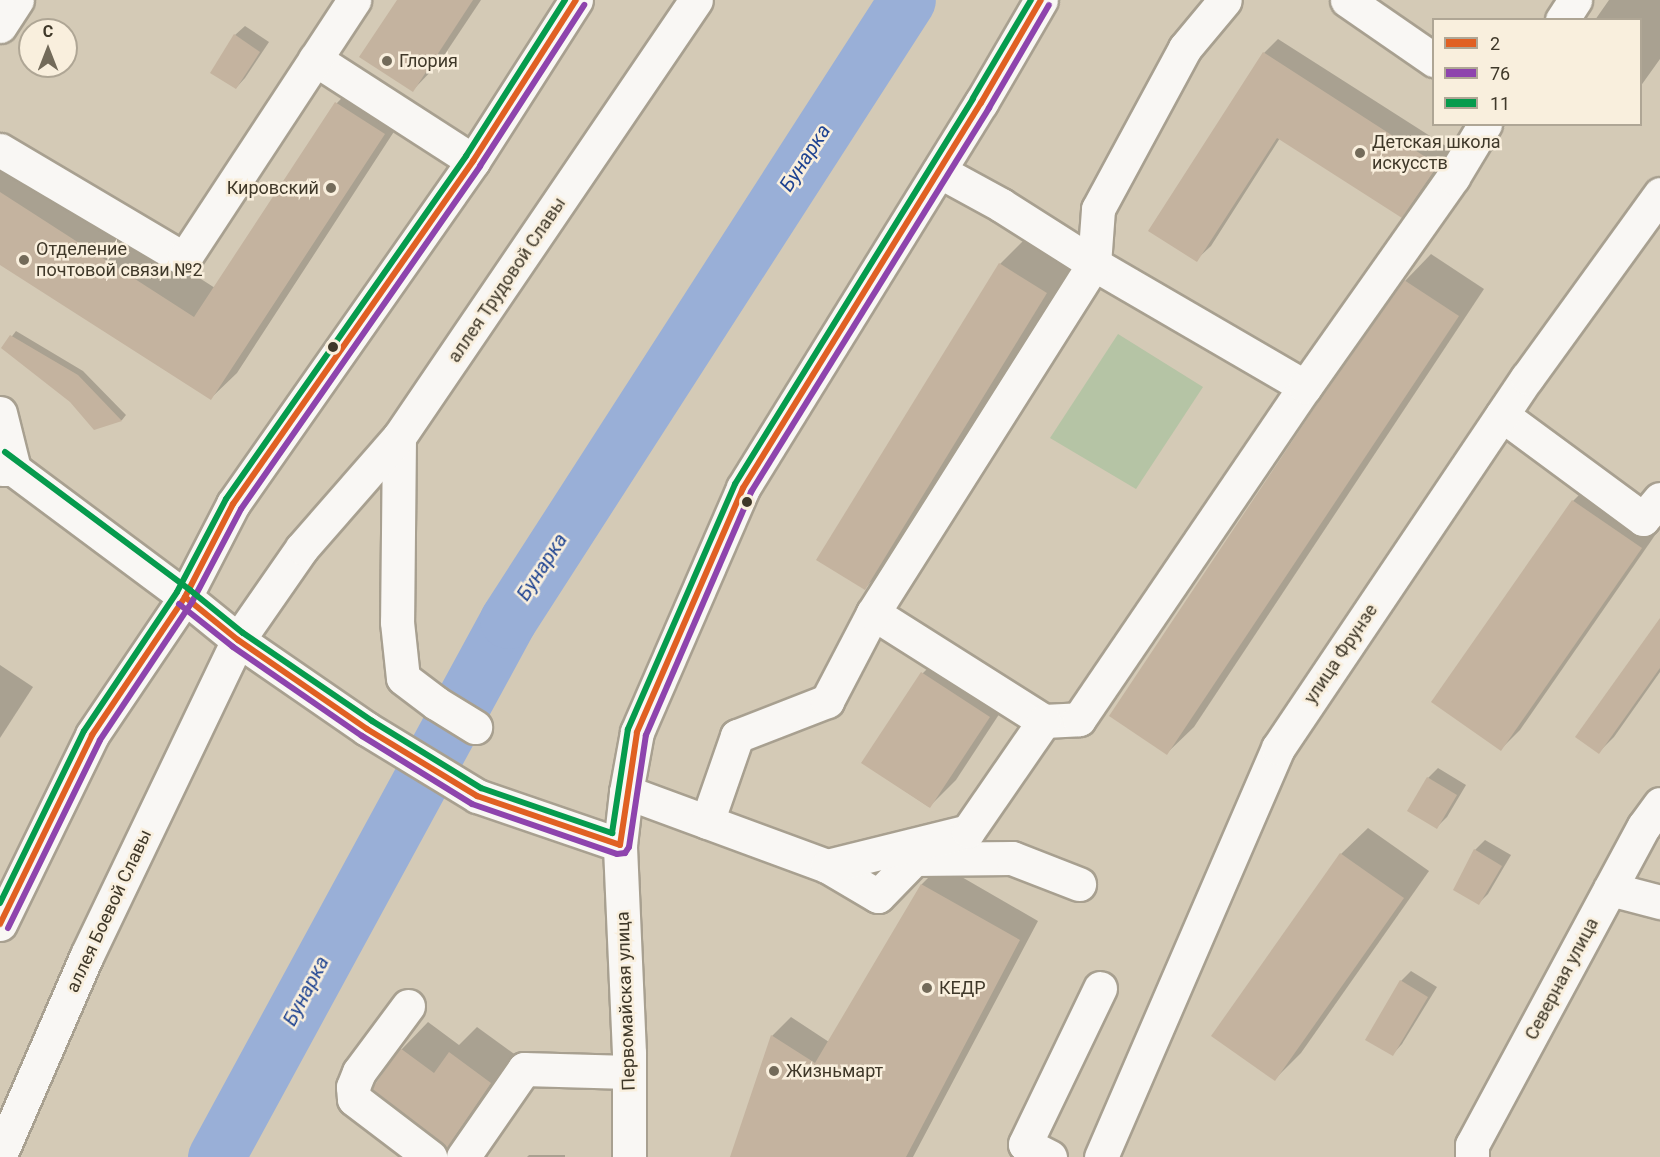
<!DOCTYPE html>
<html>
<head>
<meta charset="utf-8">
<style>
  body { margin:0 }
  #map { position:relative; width:1660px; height:1157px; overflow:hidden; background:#d4cab6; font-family:Roboto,sans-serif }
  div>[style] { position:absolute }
  .green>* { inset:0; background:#b5c4a5 }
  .shadow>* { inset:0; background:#0003 }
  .river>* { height:57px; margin:-28.5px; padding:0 28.5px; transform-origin:28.5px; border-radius:28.5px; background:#99afd7 }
  .building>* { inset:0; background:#c4b39f }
  .roads { filter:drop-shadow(2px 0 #a8a090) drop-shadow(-2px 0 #a8a090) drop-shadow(0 2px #a8a090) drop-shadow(0 -2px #a8a090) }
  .minor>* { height:33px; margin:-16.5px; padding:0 16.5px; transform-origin:16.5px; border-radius:16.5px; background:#f9f7f4 }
  .major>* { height:33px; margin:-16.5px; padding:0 16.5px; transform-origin:16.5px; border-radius:16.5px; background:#f9f7f4 }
  .bus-1>* { height:6px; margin:-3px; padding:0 3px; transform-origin:3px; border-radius:3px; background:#e06023 }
  .bus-2>* { height:6px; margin:-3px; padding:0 3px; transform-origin:3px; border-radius:3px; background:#8e44ad }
  .bus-3>* { height:6px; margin:-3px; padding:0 3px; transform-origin:3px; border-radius:3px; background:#069b4d }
  .dots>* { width:16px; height:16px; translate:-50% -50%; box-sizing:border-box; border:3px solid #f9efdd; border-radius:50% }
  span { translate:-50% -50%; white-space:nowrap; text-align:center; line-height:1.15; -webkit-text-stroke:5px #f9efdd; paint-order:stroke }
  .poi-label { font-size:18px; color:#3f3829 }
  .left { translate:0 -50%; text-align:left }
  .right { translate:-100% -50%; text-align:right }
  .street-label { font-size:18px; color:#3f3829 }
  .water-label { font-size:20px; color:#1e4391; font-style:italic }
  .legend { position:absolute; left:1432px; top:18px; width:210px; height:108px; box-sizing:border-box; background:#f9efdd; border:2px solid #afa695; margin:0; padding:8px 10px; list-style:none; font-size:18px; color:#3f3829 }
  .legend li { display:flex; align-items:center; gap:12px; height:30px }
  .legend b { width:30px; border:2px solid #afa695 }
  .north { position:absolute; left:18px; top:18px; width:60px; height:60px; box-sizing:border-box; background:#f9efdd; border:2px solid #afa695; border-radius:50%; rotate:0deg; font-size:16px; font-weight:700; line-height:24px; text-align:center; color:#3f3829 }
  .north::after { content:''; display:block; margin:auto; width:21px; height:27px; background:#736b5a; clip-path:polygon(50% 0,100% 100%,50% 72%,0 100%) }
</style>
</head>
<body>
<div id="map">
  <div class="green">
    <div style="clip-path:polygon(1118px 334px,1203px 387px,1136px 489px,1050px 438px)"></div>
  </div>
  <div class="shadow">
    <div style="clip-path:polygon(399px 0,481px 0,439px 63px,413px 90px)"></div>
    <div style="clip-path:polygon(1609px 0,1660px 0,1660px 59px,1640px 87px,1640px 20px,1595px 20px)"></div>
    <div style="clip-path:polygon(245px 26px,269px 42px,245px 78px,236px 88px,235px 35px)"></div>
    <div style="clip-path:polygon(1278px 39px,1452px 150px,1416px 201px,1401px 216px,1280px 138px,1211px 246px,1196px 260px,1264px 53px)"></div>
    <div style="clip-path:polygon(362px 77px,410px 107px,237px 373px,211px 398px,0 263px,0 150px,215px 288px,337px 103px)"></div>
    <div style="clip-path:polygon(1026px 238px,1072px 266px,891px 561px,865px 588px,1000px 264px)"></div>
    <div style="clip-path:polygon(1431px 254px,1484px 289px,1194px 727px,1167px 753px,1405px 281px)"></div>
    <div style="clip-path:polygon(16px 331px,83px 371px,126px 415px,122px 420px,95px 428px,71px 401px,3px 348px)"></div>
    <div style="clip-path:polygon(1592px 482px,1660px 528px,1520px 730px,1501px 749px,1573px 501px)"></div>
    <div style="clip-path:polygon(1660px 620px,1660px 672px,1614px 737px,1599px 752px)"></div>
    <div style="clip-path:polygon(949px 647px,1015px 690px,956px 780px,929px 807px,863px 763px,923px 673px)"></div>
    <div style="clip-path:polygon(0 665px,33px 687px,0 738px)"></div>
    <div style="clip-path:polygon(1438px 768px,1466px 785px,1447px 817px,1437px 827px,1428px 778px)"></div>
    <div style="clip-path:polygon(1368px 828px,1429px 871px,1301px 1053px,1275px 1079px,1341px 854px)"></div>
    <div style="clip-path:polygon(1485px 840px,1511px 855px,1488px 894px,1479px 903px,1475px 850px)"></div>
    <div style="clip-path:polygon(941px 865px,1038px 921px,913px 1157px,731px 1157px,772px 1036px,791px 1017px,829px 1042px,922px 884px)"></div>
    <div style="clip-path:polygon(1411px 971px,1437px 987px,1402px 1044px,1393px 1054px,1401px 981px)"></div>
    <div style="clip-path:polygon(428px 1022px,459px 1045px,477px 1027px,517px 1056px,473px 1119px,447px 1146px,374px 1089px,402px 1049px)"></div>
    <div style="clip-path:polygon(529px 1155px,565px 1155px,565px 1157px,527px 1157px)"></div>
  </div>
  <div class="river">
    <div style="left:216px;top:1157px;width:611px;rotate:-61.46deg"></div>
    <div style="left:508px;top:620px;width:737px;rotate:-57.24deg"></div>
  </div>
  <div class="building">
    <div style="clip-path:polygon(397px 0,473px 0,413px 92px,359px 57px)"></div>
    <div style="clip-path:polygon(234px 34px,260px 52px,236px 89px,210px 73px)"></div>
    <div style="clip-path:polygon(1263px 52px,1438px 165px,1402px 218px,1277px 138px,1197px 262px,1148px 231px)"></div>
    <div style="clip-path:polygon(335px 102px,385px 134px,211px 400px,0 265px,0 192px,194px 317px)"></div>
    <div style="clip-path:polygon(999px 263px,1047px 293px,865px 590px,816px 560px)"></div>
    <div style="clip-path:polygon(1404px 280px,1459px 316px,1167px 755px,1109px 716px,1331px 383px)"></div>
    <div style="clip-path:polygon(10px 335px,78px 375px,122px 421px,94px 430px,70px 402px,1px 348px)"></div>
    <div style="clip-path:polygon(1572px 500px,1642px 548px,1501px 751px,1431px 702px)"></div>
    <div style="clip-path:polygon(1660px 618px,1660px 668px,1599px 754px,1575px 737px)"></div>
    <div style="clip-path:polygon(921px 672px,990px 717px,930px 808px,861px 763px)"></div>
    <div style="clip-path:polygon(1427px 777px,1457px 795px,1437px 829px,1407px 811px)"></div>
    <div style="clip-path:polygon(1474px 849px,1502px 866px,1479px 905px,1453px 890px)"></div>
    <div style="clip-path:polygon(1340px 853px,1404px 898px,1275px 1081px,1211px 1036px)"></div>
    <div style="clip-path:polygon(921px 884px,1020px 940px,906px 1157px,730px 1157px,771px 1035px,815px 1063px)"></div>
    <div style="clip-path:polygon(1400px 980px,1428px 997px,1393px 1056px,1365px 1040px)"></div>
    <div style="clip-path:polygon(400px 1048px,434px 1073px,449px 1052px,491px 1083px,447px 1148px,372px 1089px)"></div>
  </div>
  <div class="roads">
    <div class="minor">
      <div style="left:1347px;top:0;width:106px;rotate:34.6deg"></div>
      <div style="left:1562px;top:20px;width:24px;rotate:-57deg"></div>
      <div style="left:0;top:26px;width:31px;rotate:-57deg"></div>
      <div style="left:315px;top:59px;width:188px;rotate:32.8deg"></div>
      <div style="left:0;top:150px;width:214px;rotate:30.6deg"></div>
      <div style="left:184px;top:259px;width:310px;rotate:-56.7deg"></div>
      <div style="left:939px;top:171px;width:71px;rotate:28.7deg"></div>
      <div style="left:1001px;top:205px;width:110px;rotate:32.4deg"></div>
      <div style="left:1094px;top:264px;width:244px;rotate:30.2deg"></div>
      <div style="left:0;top:413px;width:58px;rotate:76deg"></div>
      <div style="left:14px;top:469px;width:12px;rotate:180deg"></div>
      <div style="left:1502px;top:415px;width:175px;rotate:36.4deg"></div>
      <div style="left:1643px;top:519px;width:26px;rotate:-50deg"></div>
      <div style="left:399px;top:437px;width:185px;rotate:90.6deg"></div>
      <div style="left:397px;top:622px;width:56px;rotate:83.9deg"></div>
      <div style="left:403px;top:678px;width:41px;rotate:37.1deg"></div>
      <div style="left:436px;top:703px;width:46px;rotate:31.6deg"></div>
      <div style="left:0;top:459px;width:231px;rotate:36.7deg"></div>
      <div style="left:873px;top:613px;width:202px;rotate:32.3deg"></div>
      <div style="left:1044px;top:721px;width:35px;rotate:-3deg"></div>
      <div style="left:1079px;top:719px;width:402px;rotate:-55.8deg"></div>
      <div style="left:1305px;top:387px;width:257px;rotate:-54.8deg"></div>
      <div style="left:1453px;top:177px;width:62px;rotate:-58.9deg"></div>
      <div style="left:626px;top:792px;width:214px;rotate:20.2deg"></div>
      <div style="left:827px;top:866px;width:59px;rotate:30.5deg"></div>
      <div style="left:878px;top:896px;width:52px;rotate:-45.8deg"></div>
      <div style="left:914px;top:859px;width:98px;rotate:-0.6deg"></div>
      <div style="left:1012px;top:858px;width:72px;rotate:21.2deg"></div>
      <div style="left:707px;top:822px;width:91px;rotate:-70.8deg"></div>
      <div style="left:737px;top:736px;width:97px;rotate:-21.3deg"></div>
      <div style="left:827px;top:701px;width:99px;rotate:-62.4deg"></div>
      <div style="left:873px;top:613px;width:413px;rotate:-57.7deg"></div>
      <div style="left:1094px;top:264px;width:55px;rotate:-85.8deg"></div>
      <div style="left:1098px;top:209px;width:183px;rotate:-61.6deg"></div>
      <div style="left:1185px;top:48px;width:62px;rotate:-50.2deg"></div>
      <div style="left:827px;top:866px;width:145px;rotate:-13.9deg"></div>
      <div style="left:968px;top:831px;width:134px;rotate:-55.4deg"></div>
      <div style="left:1610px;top:889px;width:52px;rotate:14.6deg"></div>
      <div style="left:408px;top:1006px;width:82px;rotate:126.6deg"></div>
      <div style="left:359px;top:1072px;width:16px;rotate:112deg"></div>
      <div style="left:353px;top:1087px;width:12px;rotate:85deg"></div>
      <div style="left:354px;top:1099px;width:96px;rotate:37.3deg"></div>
      <div style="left:0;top:1155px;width:218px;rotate:-66.5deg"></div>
      <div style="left:87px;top:955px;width:349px;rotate:-64.4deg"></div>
      <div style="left:238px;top:640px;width:112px;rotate:-55.2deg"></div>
      <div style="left:302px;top:548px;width:147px;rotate:-48.9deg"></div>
      <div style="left:399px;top:437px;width:528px;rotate:-55.8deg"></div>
      <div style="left:463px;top:1157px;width:107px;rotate:-55.3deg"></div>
      <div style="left:524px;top:1069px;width:105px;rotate:1.6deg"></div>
      <div style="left:1050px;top:1157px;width:28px;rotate:-153deg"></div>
      <div style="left:1025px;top:1144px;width:173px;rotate:-64.3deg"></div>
      <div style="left:1101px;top:1157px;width:446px;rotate:-66.6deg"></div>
      <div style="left:1278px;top:748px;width:446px;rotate:-56.1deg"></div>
      <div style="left:1527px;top:378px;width:227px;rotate:-54.1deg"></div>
      <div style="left:1472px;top:1157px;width:12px;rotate:-90deg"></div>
      <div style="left:1472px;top:1145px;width:362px;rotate:-61.7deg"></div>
      <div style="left:1644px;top:826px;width:27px;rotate:-54deg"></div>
    </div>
    <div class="major">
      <div style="left:185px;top:597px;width:68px;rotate:39.1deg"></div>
      <div style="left:238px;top:640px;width:157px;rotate:34.6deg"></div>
      <div style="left:367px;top:729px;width:129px;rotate:31.3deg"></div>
      <div style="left:477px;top:796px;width:151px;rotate:18.9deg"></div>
      <div style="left:0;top:924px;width:210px;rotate:-64deg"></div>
      <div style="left:92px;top:735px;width:166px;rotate:-56deg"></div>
      <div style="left:185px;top:597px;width:105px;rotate:-62.7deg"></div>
      <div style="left:233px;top:504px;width:419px;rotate:-55deg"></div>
      <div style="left:473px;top:161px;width:191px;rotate:-57.4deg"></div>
      <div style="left:629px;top:1157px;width:104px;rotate:-90deg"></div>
      <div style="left:629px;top:1053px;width:208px;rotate:-92.5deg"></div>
      <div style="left:620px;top:845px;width:53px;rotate:-83.5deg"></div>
      <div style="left:626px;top:792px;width:61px;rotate:-79.6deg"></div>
      <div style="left:637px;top:732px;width:266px;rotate:-66.5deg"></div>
      <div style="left:743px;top:488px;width:453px;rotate:-58.3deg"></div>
      <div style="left:981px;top:103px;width:119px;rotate:-59.8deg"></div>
    </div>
  </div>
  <div class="bus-1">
    <div style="left:185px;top:597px;width:68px;rotate:39.1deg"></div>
    <div style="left:238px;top:640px;width:157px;rotate:34.6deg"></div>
    <div style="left:367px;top:729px;width:129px;rotate:31.3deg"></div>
    <div style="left:477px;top:796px;width:151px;rotate:18.9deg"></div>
    <div style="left:620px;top:845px;width:114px;rotate:-81.4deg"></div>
    <div style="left:637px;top:732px;width:266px;rotate:-66.5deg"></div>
    <div style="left:743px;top:488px;width:453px;rotate:-58.3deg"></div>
    <div style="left:981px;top:103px;width:119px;rotate:-59.8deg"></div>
    <div style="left:0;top:924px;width:210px;rotate:-64deg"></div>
    <div style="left:92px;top:735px;width:166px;rotate:-56deg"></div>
    <div style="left:185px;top:597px;width:105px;rotate:-62.7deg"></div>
    <div style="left:233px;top:504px;width:419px;rotate:-55deg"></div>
    <div style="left:473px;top:161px;width:191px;rotate:-57.4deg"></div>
  </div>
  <div class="bus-2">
    <div style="left:179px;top:604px;width:69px;rotate:38.5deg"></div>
    <div style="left:233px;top:647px;width:157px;rotate:34.6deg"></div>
    <div style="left:362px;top:736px;width:129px;rotate:31.7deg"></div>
    <div style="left:472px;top:804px;width:153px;rotate:19deg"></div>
    <div style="left:617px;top:854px;width:8px;rotate:-7deg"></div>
    <div style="left:625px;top:853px;width:7px;rotate:-56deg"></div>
    <div style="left:629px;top:847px;width:113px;rotate:-81.4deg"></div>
    <div style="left:646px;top:735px;width:265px;rotate:-66.6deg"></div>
    <div style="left:751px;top:492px;width:452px;rotate:-58.2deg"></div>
    <div style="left:989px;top:108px;width:119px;rotate:-59.8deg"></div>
    <div style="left:8px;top:928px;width:209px;rotate:-63.9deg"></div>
    <div style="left:100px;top:740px;width:166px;rotate:-56.3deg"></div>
    <div style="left:192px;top:602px;width:105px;rotate:-62.2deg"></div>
    <div style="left:241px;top:509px;width:418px;rotate:-55.1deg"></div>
    <div style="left:480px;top:166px;width:192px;rotate:-57.1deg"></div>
  </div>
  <div class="bus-3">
    <div style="left:5px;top:452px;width:231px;rotate:36.7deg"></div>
    <div style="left:190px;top:590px;width:68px;rotate:39.1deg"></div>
    <div style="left:243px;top:633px;width:156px;rotate:34.3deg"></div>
    <div style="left:372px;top:721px;width:128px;rotate:31.6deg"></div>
    <div style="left:481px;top:788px;width:139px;rotate:19deg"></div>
    <div style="left:612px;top:833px;width:105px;rotate:-81.3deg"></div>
    <div style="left:628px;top:729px;width:267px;rotate:-66.4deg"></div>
    <div style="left:735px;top:484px;width:453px;rotate:-58.3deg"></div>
    <div style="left:973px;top:98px;width:114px;rotate:-59.4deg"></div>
    <div style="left:0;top:903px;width:191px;rotate:-64deg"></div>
    <div style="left:84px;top:731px;width:167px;rotate:-56.2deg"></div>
    <div style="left:177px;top:592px;width:105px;rotate:-62.2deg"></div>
    <div style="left:226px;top:499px;width:419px;rotate:-55deg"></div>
    <div style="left:466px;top:156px;width:185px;rotate:-57.6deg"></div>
  </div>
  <div class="dots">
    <div style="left:387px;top:61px;background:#736b5a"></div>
    <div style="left:1360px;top:153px;background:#736b5a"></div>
    <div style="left:331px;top:188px;background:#736b5a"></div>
    <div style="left:24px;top:260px;background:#736b5a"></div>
    <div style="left:333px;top:347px;background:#3f3829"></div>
    <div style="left:747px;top:502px;background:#3f3829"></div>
    <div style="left:927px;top:988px;background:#736b5a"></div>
    <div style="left:774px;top:1071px;background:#736b5a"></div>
  </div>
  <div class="poi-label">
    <span class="left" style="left:399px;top:61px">Глория</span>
    <span class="left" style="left:1372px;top:153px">Детская школа<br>искусств</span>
    <span class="right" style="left:319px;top:188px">Кировский</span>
    <span class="left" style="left:36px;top:260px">Отделение<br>почтовой связи №2</span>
    <span class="left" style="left:939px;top:988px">КЕДР</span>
    <span class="left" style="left:786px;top:1071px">Жизньмарт</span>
  </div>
  <div class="street-label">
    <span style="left:507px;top:280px;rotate:-56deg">аллея Трудовой Славы</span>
    <span style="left:1341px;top:654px;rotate:-56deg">улица Фрунзе</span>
    <span style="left:109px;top:911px;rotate:-65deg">аллея Боевой Славы</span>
    <span style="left:1562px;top:979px;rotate:-62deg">Северная улица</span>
    <span style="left:626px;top:1001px;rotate:-92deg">Первомайская улица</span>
  </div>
  <div class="water-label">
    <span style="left:805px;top:158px;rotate:-57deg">Бунарка</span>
    <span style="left:542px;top:567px;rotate:-57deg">Бунарка</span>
    <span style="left:306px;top:991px;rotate:-62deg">Бунарка</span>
  </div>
  <ul class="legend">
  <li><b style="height:8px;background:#e06023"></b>2</li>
  <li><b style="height:8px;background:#8e44ad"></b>76</li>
  <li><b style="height:8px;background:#069b4d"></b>11</li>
  </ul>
  <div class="north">С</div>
</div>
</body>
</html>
